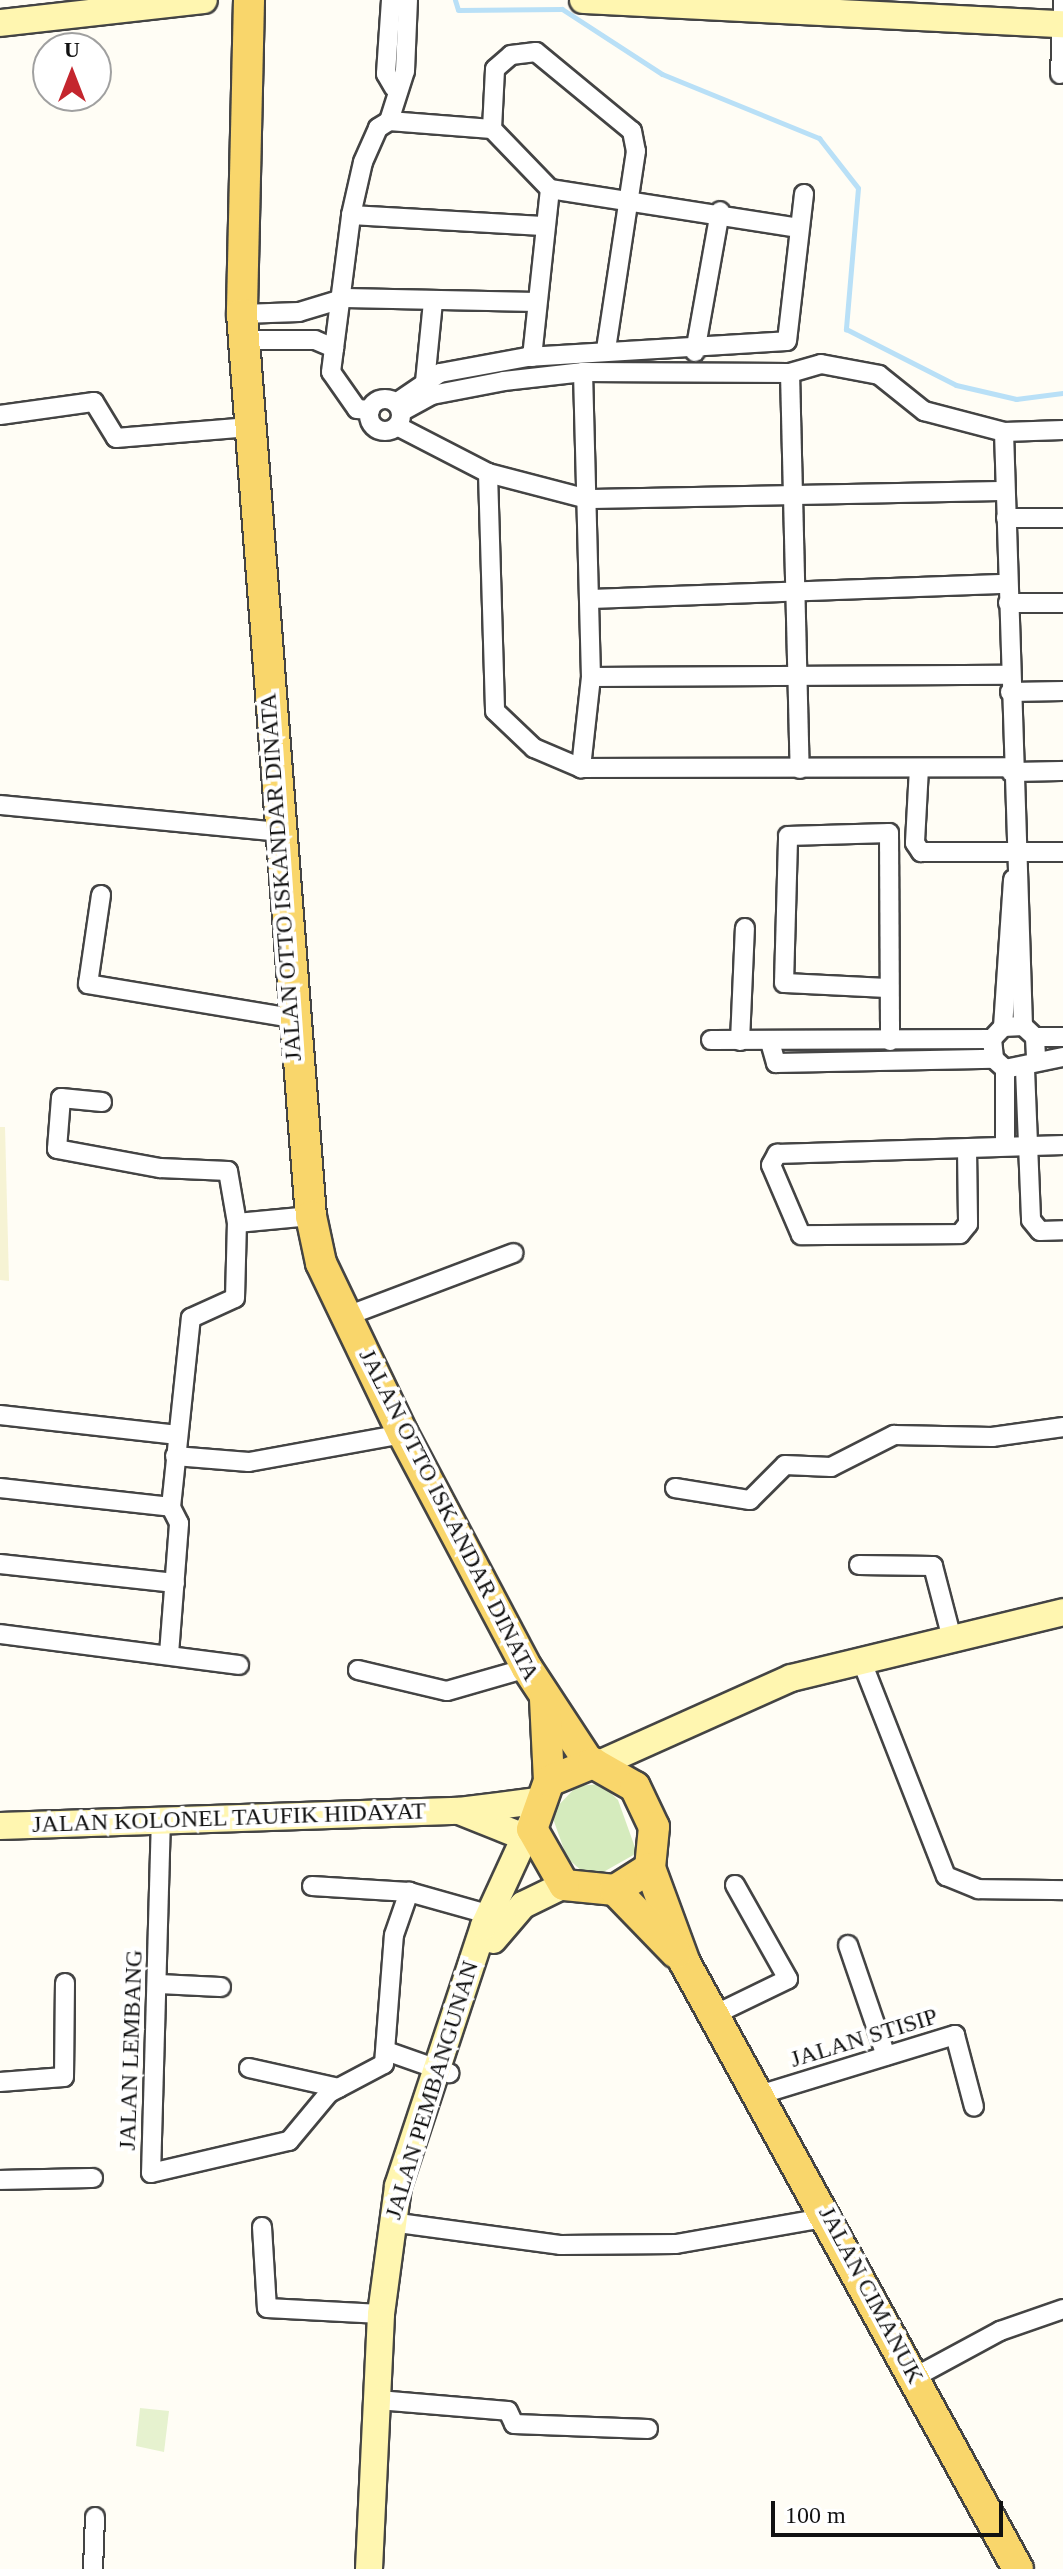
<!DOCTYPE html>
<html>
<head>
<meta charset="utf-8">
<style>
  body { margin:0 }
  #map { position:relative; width:1063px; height:2569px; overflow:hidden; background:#fffdf5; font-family:Georgia,serif }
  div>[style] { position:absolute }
  .farmland>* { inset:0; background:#f6f3d4 }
  .green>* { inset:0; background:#d5ebbd }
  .pitch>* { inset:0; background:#e6f2cf }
  .stream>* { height:5px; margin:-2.5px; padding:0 2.5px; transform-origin:2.5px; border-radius:2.5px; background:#b9e0f7 }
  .roads { filter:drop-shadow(2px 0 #444) drop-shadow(-2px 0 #444) drop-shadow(0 2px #444) drop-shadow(0 -2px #444) }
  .street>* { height:18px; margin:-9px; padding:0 9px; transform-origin:9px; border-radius:9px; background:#fff }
  .street>.ring { margin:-9px; padding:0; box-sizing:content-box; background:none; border:18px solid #fff; border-radius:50% }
  .secondary>* { height:26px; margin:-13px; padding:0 13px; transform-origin:13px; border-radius:13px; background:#fff6b0 }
  .primary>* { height:30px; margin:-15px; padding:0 15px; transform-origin:15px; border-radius:15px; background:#f9d66b }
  span { translate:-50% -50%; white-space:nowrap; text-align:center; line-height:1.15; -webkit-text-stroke:8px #fff; paint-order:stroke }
  .street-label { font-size:24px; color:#111 }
  .north { position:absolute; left:32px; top:32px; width:80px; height:80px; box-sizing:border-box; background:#fff; border:2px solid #a0a0a0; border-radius:50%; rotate:0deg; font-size:22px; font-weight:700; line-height:32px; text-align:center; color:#111 }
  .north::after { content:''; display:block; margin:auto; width:28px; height:36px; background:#c4262e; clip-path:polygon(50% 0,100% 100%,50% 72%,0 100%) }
  .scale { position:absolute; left:771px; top:2501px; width:232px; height:36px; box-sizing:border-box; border:4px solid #111; border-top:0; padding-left:10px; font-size:24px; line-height:28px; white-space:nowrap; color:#111; -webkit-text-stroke:6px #fff; paint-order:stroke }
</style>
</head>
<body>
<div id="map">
  <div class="farmland">
    <div style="clip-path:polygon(0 1127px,5px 1127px,9px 1281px,0 1280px)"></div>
  </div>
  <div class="green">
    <div style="clip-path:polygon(601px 1784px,618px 1800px,637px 1853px,591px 1879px,567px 1858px,551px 1813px,577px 1786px)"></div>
  </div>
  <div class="pitch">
    <div style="clip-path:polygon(140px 2408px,169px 2411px,164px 2452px,136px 2446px)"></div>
  </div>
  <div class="stream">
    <div style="left:455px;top:0;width:10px;rotate:73deg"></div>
    <div style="left:458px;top:10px;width:104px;rotate:-0.6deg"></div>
    <div style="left:562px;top:9px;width:119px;rotate:33deg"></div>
    <div style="left:662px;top:74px;width:170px;rotate:22.2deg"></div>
    <div style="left:819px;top:138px;width:63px;rotate:52deg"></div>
    <div style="left:858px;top:188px;width:142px;rotate:94.9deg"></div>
    <div style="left:846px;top:329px;width:123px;rotate:27deg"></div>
    <div style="left:956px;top:385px;width:62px;rotate:13.1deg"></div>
    <div style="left:1016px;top:399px;width:47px;rotate:-7.3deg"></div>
  </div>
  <div class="roads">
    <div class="street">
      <div style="left:391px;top:0;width:74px;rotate:93.9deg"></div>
      <div style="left:386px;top:74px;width:16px;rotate:60deg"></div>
      <div style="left:1060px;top:74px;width:74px;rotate:-87.7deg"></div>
      <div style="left:389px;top:121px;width:103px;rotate:4.4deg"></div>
      <div style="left:492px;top:129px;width:60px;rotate:-87.1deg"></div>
      <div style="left:495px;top:69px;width:21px;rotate:-41deg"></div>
      <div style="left:511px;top:55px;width:25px;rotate:-7deg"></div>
      <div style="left:536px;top:52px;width:124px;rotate:39.5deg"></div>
      <div style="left:632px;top:131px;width:20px;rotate:79deg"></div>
      <div style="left:636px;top:151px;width:201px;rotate:98.6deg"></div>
      <div style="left:492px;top:129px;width:83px;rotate:46deg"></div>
      <div style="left:550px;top:189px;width:169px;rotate:96.1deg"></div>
      <div style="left:550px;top:189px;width:252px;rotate:8.9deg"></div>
      <div style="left:351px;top:215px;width:192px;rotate:3.3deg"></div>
      <div style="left:242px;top:314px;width:57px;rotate:-2deg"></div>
      <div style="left:299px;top:312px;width:48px;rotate:-16.9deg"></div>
      <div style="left:345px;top:298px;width:191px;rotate:1.2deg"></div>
      <div style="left:243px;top:340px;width:72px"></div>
      <div style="left:315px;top:340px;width:21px;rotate:23deg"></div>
      <div style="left:695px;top:352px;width:143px;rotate:-79.9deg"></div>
      <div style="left:583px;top:372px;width:305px;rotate:88.5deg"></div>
      <div style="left:591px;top:677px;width:92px;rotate:96.3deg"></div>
      <div style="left:581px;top:768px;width:430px;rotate:-0.1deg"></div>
      <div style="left:790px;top:373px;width:396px;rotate:88.6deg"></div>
      <div style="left:425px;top:382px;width:80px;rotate:-84.3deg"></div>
      <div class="ring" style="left:369px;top:399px;width:14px;height:14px"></div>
      <div style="left:396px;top:403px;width:53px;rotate:-34.3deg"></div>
      <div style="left:440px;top:373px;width:88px;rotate:-10.4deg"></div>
      <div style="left:527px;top:357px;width:260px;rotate:-3.5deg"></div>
      <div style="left:787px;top:341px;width:148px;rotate:-83.4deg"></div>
      <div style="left:370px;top:410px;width:13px;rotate:-176deg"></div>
      <div style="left:357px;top:409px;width:45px;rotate:-125.1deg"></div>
      <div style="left:331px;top:372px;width:158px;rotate:-82.7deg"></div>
      <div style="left:351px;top:215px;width:54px;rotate:-77.2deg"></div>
      <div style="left:363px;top:162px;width:37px;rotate:-66deg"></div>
      <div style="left:378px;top:128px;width:13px;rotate:-32deg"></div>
      <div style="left:389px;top:121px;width:52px;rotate:-72.3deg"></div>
      <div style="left:405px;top:71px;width:71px;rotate:-87.6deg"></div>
      <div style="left:401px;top:412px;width:35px;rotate:-29deg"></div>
      <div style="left:432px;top:395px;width:73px;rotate:-11deg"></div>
      <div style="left:504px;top:381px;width:80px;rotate:-6.5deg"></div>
      <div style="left:583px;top:372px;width:207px;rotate:0.3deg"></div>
      <div style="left:790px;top:373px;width:32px;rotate:-16deg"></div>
      <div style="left:821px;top:364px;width:59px;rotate:10.7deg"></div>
      <div style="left:879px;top:375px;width:58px;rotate:38.7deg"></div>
      <div style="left:924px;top:411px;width:83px;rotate:14.7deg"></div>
      <div style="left:1004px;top:432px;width:594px;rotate:88.17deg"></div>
      <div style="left:0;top:415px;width:95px;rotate:-7.9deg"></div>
      <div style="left:94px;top:402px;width:42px;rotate:58.6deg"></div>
      <div style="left:116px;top:438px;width:134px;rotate:-4.7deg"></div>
      <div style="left:397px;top:426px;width:102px;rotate:27.3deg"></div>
      <div style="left:488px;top:473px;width:103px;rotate:14.6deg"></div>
      <div style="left:588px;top:499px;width:416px;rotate:-1.1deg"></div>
      <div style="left:1004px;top:432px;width:59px;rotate:-1.9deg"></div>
      <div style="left:488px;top:473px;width:238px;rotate:88.3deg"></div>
      <div style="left:495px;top:711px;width:54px;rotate:43.5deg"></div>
      <div style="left:534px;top:748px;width:51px;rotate:23.1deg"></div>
      <div style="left:1006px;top:518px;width:57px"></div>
      <div style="left:591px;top:599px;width:416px;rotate:-2.1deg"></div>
      <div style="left:1008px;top:603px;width:55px"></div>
      <div style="left:591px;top:677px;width:418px;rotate:-0.3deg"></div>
      <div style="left:1010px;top:692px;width:53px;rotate:-1.1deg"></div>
      <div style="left:919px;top:768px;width:75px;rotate:93.1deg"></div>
      <div style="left:915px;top:843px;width:11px;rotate:56deg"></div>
      <div style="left:921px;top:852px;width:142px"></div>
      <div style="left:1011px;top:772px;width:52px;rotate:-1.1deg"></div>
      <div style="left:0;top:805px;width:279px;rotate:5.5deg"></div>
      <div style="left:101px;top:895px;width:90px;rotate:98.3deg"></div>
      <div style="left:88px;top:984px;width:206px;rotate:9.5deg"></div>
      <div style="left:888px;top:988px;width:104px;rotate:-177.2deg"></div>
      <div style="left:784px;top:983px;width:147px;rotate:-88.4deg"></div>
      <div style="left:788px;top:836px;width:101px;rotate:-1.7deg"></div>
      <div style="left:889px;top:833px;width:208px;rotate:89.7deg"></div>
      <div style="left:1003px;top:1027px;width:148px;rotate:-86.1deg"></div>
      <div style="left:1035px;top:1037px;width:28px"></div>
      <div style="left:711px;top:1040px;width:281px;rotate:-0.2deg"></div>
      <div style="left:740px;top:1041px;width:113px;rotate:-87.5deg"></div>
      <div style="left:770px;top:1042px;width:22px;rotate:74deg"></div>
      <div style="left:776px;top:1063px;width:218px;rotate:-1.1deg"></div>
      <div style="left:1036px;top:1057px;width:20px;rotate:-93deg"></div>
      <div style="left:1035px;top:1037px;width:16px;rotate:-137deg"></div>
      <div style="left:1023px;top:1026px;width:20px;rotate:177deg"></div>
      <div style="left:1003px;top:1027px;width:16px;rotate:133deg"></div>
      <div style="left:992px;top:1039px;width:20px;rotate:84deg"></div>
      <div style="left:994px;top:1059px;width:15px;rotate:42deg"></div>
      <div style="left:1005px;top:1069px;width:59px;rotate:-11.7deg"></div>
      <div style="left:1005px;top:1069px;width:76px;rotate:90deg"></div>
      <div style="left:1025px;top:1069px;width:151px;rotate:87.7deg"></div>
      <div style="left:1031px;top:1220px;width:14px;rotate:51deg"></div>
      <div style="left:1040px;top:1231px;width:23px;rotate:-2deg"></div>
      <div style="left:102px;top:1102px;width:41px;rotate:-174.4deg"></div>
      <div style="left:61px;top:1098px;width:51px;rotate:94.5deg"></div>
      <div style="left:57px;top:1149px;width:105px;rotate:10.5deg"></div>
      <div style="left:160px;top:1168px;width:68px;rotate:2.5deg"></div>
      <div style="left:228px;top:1171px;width:53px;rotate:80.2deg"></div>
      <div style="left:967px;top:1149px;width:75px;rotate:89.2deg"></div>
      <div style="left:968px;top:1224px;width:13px;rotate:129deg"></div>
      <div style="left:960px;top:1234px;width:159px;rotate:179.6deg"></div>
      <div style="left:801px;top:1235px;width:76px;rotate:-113.2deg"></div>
      <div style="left:771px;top:1165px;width:13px;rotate:-61deg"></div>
      <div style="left:777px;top:1154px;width:286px;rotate:-1.8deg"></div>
      <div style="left:347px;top:1316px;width:178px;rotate:-20.7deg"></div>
      <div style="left:0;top:1415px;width:179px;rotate:6.4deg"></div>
      <div style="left:175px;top:1456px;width:74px;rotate:4.6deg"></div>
      <div style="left:249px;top:1462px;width:157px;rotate:-10.3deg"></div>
      <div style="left:0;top:1488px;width:172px;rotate:6.3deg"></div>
      <div style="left:675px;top:1488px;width:76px;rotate:9.1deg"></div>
      <div style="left:750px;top:1500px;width:49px;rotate:-45deg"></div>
      <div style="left:785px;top:1465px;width:46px;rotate:2.5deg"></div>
      <div style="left:831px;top:1467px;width:71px;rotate:-26.9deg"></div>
      <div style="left:894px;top:1435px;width:98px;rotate:1.2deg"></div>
      <div style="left:992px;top:1437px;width:72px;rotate:-8deg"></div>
      <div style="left:0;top:1564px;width:176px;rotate:6.2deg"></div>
      <div style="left:859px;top:1565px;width:74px;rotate:0.8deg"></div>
      <div style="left:933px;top:1566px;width:75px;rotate:75.4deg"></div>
      <div style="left:0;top:1634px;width:241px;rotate:7.4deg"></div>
      <div style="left:169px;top:1654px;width:131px;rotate:-85.6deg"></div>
      <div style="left:179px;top:1523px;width:18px;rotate:-117deg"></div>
      <div style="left:171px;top:1507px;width:190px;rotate:-84deg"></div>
      <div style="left:191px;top:1318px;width:48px;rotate:-24.4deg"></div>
      <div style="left:235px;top:1298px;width:75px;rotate:-88.5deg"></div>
      <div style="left:237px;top:1223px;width:74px;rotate:-5.4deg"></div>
      <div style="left:862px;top:1662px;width:230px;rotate:68.6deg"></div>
      <div style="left:946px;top:1876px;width:35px;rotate:22deg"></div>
      <div style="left:978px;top:1889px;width:85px;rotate:0.7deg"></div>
      <div style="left:358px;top:1670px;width:91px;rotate:13.3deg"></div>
      <div style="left:447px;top:1691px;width:83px;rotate:-16deg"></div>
      <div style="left:161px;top:1817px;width:356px;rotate:91.6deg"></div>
      <div style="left:151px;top:2173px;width:142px;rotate:-13.1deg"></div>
      <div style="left:289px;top:2141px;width:62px;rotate:-50.2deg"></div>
      <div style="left:329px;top:2093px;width:62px;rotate:-27.8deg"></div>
      <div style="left:384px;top:2064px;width:129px;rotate:-85.6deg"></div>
      <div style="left:394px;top:1935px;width:46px;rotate:-70.8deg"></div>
      <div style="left:409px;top:1892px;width:92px;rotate:15.7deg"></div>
      <div style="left:312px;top:1886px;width:97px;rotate:3.5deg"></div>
      <div style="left:848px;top:1945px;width:117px;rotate:71.1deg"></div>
      <div style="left:158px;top:1984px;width:63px;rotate:2.7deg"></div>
      <div style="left:716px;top:2014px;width:80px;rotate:-25.9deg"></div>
      <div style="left:788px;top:1979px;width:108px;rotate:-119.4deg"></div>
      <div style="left:389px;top:2052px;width:64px;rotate:19.3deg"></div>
      <div style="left:249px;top:2068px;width:92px;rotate:12.5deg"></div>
      <div style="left:0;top:2082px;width:64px;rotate:-4.5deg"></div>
      <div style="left:64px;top:2077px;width:94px;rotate:-89.4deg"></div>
      <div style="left:762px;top:2094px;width:202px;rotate:-17deg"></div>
      <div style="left:955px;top:2035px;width:74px;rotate:75.2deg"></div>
      <div style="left:0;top:2180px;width:93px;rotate:-1.2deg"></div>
      <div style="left:391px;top:2222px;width:172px;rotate:7.7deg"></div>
      <div style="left:561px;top:2245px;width:115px;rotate:-0.5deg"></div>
      <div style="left:676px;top:2244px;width:155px;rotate:-10deg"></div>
      <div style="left:262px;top:2227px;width:81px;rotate:86.5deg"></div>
      <div style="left:267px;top:2308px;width:114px;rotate:3deg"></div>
      <div style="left:915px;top:2377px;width:97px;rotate:-28.4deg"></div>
      <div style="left:1000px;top:2331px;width:67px;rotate:-19.2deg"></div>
      <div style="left:390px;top:2401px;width:118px;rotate:4.8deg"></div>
      <div style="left:508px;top:2411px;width:14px;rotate:65deg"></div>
      <div style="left:514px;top:2424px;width:134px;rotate:2.1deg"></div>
      <div style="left:93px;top:2569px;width:52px;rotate:-87.8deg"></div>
    </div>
    <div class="secondary">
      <div style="left:583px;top:0;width:481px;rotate:2.9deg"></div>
      <div style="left:0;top:23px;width:205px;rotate:-6.4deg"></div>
      <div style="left:599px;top:1764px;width:210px;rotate:-24.1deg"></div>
      <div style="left:791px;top:1678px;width:280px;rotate:-13.6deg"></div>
      <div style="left:459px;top:1811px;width:84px;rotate:21.7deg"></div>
      <div style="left:0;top:1826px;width:459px;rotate:-1.9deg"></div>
      <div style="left:459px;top:1811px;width:79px;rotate:-7.3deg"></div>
      <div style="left:493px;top:1940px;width:46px;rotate:-49.4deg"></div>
      <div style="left:523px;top:1905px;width:46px;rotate:-26deg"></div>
      <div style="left:369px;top:2569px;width:255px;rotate:-87.3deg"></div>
      <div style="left:381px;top:2314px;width:129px;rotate:-82.4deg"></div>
      <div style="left:398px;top:2186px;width:274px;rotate:-71.7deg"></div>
      <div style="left:484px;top:1926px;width:122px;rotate:-65.3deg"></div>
    </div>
    <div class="primary">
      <div style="left:249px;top:0;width:314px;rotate:91.3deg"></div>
      <div style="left:242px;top:314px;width:905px;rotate:85.63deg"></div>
      <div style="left:311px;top:1216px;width:48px;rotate:78deg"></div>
      <div style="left:321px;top:1263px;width:190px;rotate:64.4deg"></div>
      <div style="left:403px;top:1434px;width:265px;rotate:62.1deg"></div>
      <div style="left:527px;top:1668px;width:115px;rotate:56.7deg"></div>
      <div style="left:545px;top:1699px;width:82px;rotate:87.2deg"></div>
      <div style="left:650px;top:1868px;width:41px;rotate:147.8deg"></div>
      <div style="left:615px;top:1890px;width:51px;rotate:-174.4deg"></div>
      <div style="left:564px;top:1885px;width:64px;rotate:-119.7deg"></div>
      <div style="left:532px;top:1829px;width:51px;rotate:-70.5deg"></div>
      <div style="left:549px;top:1781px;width:48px;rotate:-22.2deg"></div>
      <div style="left:593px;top:1763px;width:48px;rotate:29.7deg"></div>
      <div style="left:635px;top:1787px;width:44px;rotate:64.6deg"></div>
      <div style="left:654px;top:1827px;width:41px;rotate:95.6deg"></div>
      <div style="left:650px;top:1868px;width:101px;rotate:69.8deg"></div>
      <div style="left:685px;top:1963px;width:691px;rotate:61.21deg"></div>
      <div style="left:615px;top:1890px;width:88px;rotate:45.9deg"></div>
    </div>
  </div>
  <div class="street-label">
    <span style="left:281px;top:877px;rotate:-94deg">JALAN OTTO ISKANDAR DINATA</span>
    <span style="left:449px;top:1515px;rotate:63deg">JALAN OTTO ISKANDAR DINATA</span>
    <span style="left:229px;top:1818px;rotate:-2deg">JALAN KOLONEL TAUFIK HIDAYAT</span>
    <span style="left:864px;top:2038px;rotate:-17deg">JALAN STISIP</span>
    <span style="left:131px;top:2050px;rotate:-88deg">JALAN LEMBANG</span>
    <span style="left:432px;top:2090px;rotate:-73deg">JALAN PEMBANGUNAN</span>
    <span style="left:871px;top:2295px;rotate:62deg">JALAN CIMANUK</span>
  </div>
  <div class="north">U</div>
  <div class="scale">100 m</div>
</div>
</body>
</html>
